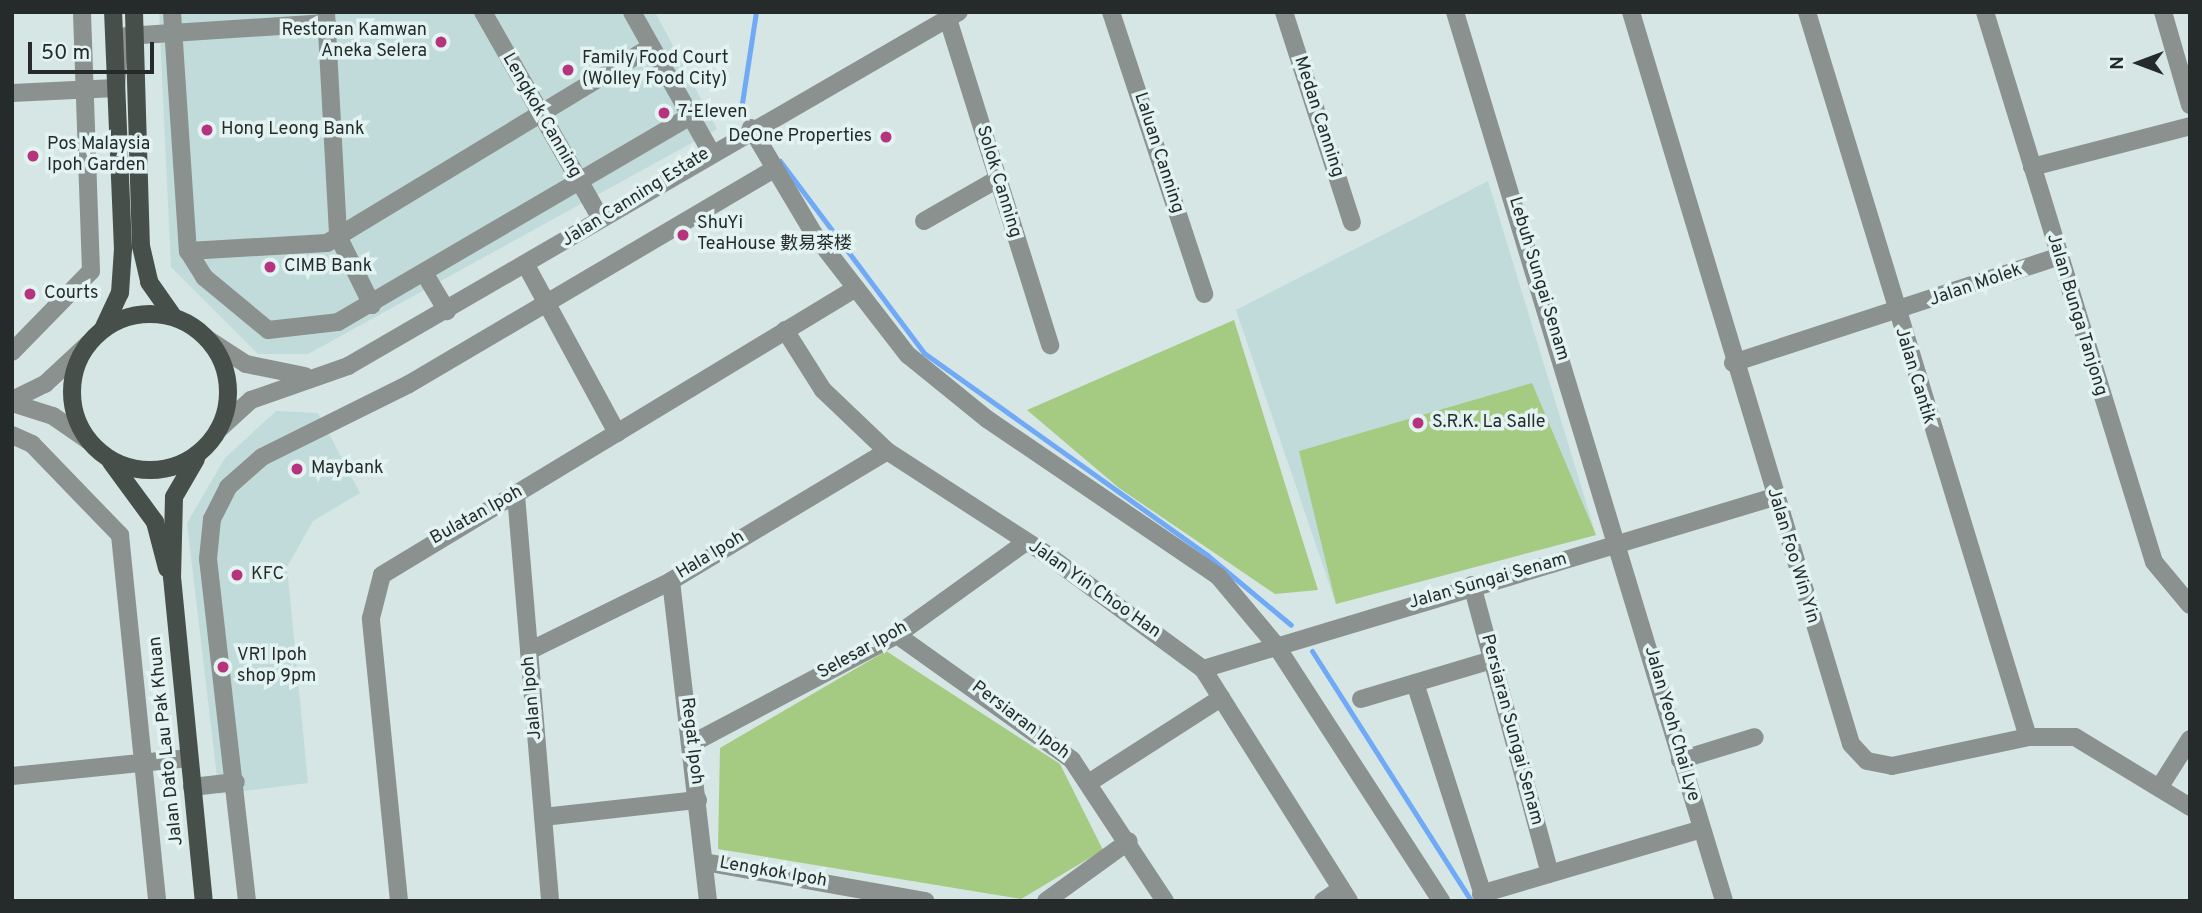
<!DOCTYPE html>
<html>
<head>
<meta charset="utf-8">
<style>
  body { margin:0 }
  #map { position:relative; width:2202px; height:913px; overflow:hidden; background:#d5e6e5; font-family:Overpass,"Noto Sans SC",sans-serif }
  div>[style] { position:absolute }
  .built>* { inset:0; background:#c1dbda }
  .green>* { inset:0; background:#a5ca82 }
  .stream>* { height:5px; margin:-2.5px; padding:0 2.5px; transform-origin:2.5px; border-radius:2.5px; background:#70a9f6 }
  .minor>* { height:18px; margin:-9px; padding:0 9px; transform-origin:9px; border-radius:9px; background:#8b918e }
  .major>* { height:18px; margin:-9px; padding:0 9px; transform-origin:9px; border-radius:9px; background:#464f4a }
  .major>.ring { margin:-9px; padding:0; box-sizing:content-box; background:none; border:18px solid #464f4a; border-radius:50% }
  .dots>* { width:19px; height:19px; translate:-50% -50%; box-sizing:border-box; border:4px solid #e2f3f2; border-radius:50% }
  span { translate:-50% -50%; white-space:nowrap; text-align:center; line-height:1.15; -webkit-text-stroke:7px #e2f3f2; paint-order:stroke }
  .poi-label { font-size:18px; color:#252b2b }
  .right { translate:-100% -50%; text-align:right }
  .left { translate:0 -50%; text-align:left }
  .street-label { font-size:18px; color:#252b2b }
  .frame { position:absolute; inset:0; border:14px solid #252b2b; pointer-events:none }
  .north { position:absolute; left:2104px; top:28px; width:70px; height:70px; -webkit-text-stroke:5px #e2f3f2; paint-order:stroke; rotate:270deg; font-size:19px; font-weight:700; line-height:28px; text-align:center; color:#252b2b }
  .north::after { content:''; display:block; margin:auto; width:24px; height:32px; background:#252b2b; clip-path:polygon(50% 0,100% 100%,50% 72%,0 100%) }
  .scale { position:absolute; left:28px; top:42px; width:126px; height:32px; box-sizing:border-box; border:4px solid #252b2b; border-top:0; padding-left:9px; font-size:21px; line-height:24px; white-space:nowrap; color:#252b2b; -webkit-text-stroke:5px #e2f3f2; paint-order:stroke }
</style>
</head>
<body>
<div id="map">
  <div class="built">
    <div style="clip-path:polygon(159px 12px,655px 12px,717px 129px,308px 354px,258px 354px,171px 267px)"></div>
    <div style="clip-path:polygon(1488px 181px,1596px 535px,1336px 604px,1236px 310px)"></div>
    <div style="clip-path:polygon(276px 411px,318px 413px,360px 493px,313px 521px,287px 567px,308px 783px,219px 794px,187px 523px,225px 458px)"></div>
  </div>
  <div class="green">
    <div style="clip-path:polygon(1234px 320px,1318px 590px,1275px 594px,1119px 488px,1027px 410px)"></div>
    <div style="clip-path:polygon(1532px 383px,1596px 535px,1336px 604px,1299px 451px)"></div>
    <div style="clip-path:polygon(886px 651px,1060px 764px,1103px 850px,1021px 899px,718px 849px,720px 748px)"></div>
  </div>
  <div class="stream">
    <div style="left:742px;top:103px;width:92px;rotate:-81.3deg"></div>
    <div style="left:780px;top:161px;width:240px;rotate:53.1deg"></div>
    <div style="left:924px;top:353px;width:348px;rotate:35.5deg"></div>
    <div style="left:1207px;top:555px;width:109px;rotate:39.8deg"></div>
    <div style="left:1312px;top:651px;width:296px;rotate:57.5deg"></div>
  </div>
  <div class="minor">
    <div style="left:172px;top:12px;width:240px;rotate:86.2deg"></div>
    <div style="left:188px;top:251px;width:31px;rotate:58deg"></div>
    <div style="left:204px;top:277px;width:83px;rotate:39.6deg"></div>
    <div style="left:268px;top:330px;width:70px;rotate:-6.5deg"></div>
    <div style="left:338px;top:322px;width:410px;rotate:-30.3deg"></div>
    <div style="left:326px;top:12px;width:224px;rotate:86.9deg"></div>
    <div style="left:338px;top:236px;width:77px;rotate:63.8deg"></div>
    <div style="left:483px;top:12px;width:238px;rotate:60.3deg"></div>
    <div style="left:632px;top:12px;width:161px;rotate:60.6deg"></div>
    <div style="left:1111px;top:12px;width:297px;rotate:71.7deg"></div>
    <div style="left:1284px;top:12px;width:221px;rotate:72.1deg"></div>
    <div style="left:1455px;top:12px;width:929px;rotate:73.16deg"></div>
    <div style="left:1631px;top:12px;width:764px;rotate:73.27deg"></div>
    <div style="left:1851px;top:744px;width:23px;rotate:47deg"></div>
    <div style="left:1867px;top:761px;width:25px;rotate:11deg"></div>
    <div style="left:1892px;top:766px;width:139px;rotate:-12deg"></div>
    <div style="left:2028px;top:737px;width:47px"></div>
    <div style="left:2075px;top:737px;width:135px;rotate:31.3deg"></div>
    <div style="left:1807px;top:12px;width:758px;rotate:73.05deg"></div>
    <div style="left:1985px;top:12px;width:575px;rotate:72.92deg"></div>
    <div style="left:2154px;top:562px;width:56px;rotate:50.1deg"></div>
    <div style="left:2163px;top:12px;width:97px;rotate:73.8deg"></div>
    <div style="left:948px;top:19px;width:342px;rotate:72.6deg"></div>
    <div style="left:12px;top:93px;width:104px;rotate:-2.8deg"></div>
    <div style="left:116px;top:88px;width:43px;rotate:-86deg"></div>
    <div style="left:119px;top:45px;width:11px;rotate:-52deg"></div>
    <div style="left:126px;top:36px;width:201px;rotate:-3.7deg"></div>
    <div style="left:751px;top:128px;width:123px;rotate:59.3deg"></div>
    <div style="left:814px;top:234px;width:153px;rotate:52.2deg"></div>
    <div style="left:908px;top:355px;width:102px;rotate:39deg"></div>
    <div style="left:987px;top:419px;width:279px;rotate:34.2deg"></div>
    <div style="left:1218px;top:576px;width:89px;rotate:50deg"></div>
    <div style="left:1275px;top:644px;width:306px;rotate:57.1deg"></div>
    <div style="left:2032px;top:167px;width:163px;rotate:-14.5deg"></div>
    <div style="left:924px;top:221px;width:83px;rotate:-29.7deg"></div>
    <div style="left:188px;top:251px;width:139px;rotate:-3.3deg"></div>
    <div style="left:327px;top:243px;width:379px;rotate:-31.2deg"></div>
    <div style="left:527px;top:267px;width:189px;rotate:61.5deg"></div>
    <div style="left:426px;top:276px;width:41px;rotate:59deg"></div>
    <div style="left:785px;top:330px;width:71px;rotate:57.7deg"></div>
    <div style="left:823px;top:390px;width:88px;rotate:43.6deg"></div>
    <div style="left:887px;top:451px;width:193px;rotate:32.9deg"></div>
    <div style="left:1049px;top:556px;width:191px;rotate:36.3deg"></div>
    <div style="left:1203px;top:669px;width:274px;rotate:57.8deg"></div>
    <div style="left:209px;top:340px;width:44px;rotate:33deg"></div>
    <div style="left:246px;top:364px;width:60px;rotate:11.5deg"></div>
    <div style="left:12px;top:352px;width:113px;rotate:-45.7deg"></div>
    <div style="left:91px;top:271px;width:259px;rotate:-92deg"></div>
    <div style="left:1733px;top:363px;width:342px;rotate:-18.1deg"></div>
    <div style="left:12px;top:400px;width:37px;rotate:-26deg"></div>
    <div style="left:45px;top:384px;width:59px;rotate:-42.9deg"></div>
    <div style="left:12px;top:403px;width:43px;rotate:17.6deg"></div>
    <div style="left:53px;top:416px;width:44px;rotate:34.8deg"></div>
    <div style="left:218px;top:430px;width:45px;rotate:-42.3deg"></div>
    <div style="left:251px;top:400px;width:103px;rotate:-19.3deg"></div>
    <div style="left:348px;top:366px;width:706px;rotate:-30.09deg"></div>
    <div style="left:12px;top:435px;width:22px;rotate:24deg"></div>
    <div style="left:32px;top:444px;width:127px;rotate:46deg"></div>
    <div style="left:120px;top:535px;width:368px;rotate:84.2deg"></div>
    <div style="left:516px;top:495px;width:407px;rotate:85.2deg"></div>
    <div style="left:671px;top:581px;width:322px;rotate:83.4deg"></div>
    <div style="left:1472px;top:585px;width:299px;rotate:74.9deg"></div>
    <div style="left:897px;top:635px;width:215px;rotate:35.5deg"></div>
    <div style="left:1072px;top:760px;width:169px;rotate:56.6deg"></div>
    <div style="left:529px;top:651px;width:158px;rotate:-26.2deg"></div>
    <div style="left:671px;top:581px;width:252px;rotate:-31deg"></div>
    <div style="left:1203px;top:669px;width:596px;rotate:-16.76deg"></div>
    <div style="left:1415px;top:683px;width:229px;rotate:72.2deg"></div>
    <div style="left:1361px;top:699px;width:137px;rotate:-16.6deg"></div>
    <div style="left:691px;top:744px;width:233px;rotate:-27.9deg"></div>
    <div style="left:897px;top:635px;width:159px;rotate:-35.8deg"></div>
    <div style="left:1680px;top:760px;width:78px;rotate:-17deg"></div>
    <div style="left:12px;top:776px;width:178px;rotate:-5.8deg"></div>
    <div style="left:1090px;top:782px;width:156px;rotate:-32.7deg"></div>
    <div style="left:192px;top:787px;width:44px;rotate:-6.5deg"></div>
    <div style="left:2159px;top:788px;width:58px;rotate:-57.7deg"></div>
    <div style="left:543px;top:817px;width:156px;rotate:-6.3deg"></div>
    <div style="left:704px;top:862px;width:225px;rotate:10deg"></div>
    <div style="left:1481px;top:894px;width:230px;rotate:-16.4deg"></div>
    <div style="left:247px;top:901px;width:344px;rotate:-96.5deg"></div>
    <div style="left:208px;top:559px;width:40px;rotate:-84.3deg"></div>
    <div style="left:212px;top:519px;width:36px;rotate:-63deg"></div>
    <div style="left:228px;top:487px;width:45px;rotate:-41.4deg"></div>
    <div style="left:262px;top:457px;width:164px;rotate:-26.4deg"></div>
    <div style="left:409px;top:384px;width:422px;rotate:-30.5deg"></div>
    <div style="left:399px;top:901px;width:284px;rotate:-95.7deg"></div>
    <div style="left:371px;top:618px;width:44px;rotate:-75.7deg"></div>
    <div style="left:382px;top:575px;width:554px;rotate:-31.19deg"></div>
    <div style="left:1046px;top:901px;width:102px;rotate:-35.9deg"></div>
    <div style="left:1323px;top:901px;width:22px;rotate:-34deg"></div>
  </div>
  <div class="major">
    <div style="left:134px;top:12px;width:234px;rotate:88.3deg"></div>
    <div style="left:141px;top:246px;width:37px;rotate:77deg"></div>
    <div style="left:149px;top:282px;width:42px;rotate:54.8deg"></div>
    <div class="ring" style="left:72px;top:314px;width:138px;height:138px"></div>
    <div style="left:103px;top:329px;width:40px;rotate:-65deg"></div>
    <div style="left:120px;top:293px;width:44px;rotate:-86.1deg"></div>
    <div style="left:123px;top:249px;width:237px;rotate:-92.4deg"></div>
    <div style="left:196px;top:459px;width:44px;rotate:120.1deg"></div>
    <div style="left:174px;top:497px;width:80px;rotate:91.4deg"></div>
    <div style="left:172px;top:577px;width:326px;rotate:84.4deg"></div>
    <div style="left:111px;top:462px;width:74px;rotate:53.7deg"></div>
    <div style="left:155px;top:522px;width:48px;rotate:75.4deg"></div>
  </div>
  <div class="dots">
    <div style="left:441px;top:42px;background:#b6347e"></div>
    <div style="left:568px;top:70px;background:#b6347e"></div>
    <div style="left:664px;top:113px;background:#b6347e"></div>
    <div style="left:207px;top:130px;background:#b6347e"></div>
    <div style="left:886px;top:137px;background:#b6347e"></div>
    <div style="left:33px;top:156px;background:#b6347e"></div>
    <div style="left:683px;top:235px;background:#b6347e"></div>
    <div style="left:270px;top:267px;background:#b6347e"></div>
    <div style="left:30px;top:294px;background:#b6347e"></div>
    <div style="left:1418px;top:423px;background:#b6347e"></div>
    <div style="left:297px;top:469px;background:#b6347e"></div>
    <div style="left:237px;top:575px;background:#b6347e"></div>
    <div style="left:223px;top:667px;background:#b6347e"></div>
  </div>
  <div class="poi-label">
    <span class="right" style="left:427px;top:42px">Restoran Kamwan<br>Aneka Selera</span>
    <span class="left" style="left:582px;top:70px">Family Food Court<br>(Wolley Food City)</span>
    <span class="left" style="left:678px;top:113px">7-Eleven</span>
    <span class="left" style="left:221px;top:130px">Hong Leong Bank</span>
    <span class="right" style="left:872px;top:137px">DeOne Properties</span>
    <span class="left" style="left:47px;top:156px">Pos Malaysia<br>Ipoh Garden</span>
    <span class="left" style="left:697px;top:235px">ShuYi<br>TeaHouse 數易茶楼</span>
    <span class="left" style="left:284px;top:267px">CIMB Bank</span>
    <span class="left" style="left:44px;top:294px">Courts</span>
    <span class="left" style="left:1432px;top:423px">S.R.K. La Salle</span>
    <span class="left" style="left:311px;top:469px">Maybank</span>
    <span class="left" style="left:251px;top:575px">KFC</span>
    <span class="left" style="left:237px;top:667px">VR1 Ipoh<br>shop 9pm</span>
  </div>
  <div class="street-label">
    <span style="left:541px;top:116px;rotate:60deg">Lengkok Canning</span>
    <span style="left:1318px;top:117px;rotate:72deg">Medan Canning</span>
    <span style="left:1158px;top:153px;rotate:72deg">Laluan Canning</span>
    <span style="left:998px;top:182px;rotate:73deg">Solok Canning</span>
    <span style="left:636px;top:198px;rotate:-32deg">Jalan Canning Estate</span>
    <span style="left:1538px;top:279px;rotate:73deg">Lebuh Sungai Senam</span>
    <span style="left:1976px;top:286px;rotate:-19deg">Jalan Molek</span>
    <span style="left:2076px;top:315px;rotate:73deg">Jalan Bunga Tanjong</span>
    <span style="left:1914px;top:376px;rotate:73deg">Jalan Cantik</span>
    <span style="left:477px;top:516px;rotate:-29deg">Bulatan Ipoh</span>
    <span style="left:711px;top:556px;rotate:-31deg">Hala Ipoh</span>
    <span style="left:1792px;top:556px;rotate:73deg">Jalan Foo Win Yin</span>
    <span style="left:1488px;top:582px;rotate:-16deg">Jalan Sungai Senam</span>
    <span style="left:1094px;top:590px;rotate:35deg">Jalan Yin Choo Han</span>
    <span style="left:863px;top:651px;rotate:-29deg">Selesar Ipoh</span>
    <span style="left:533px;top:698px;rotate:-95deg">Jalan Ipoh</span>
    <span style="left:1020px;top:721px;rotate:37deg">Persiaran Ipoh</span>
    <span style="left:1671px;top:724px;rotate:74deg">Jalan Yeoh Chai Lye</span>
    <span style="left:1511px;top:730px;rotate:75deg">Persiaran Sungai Senam</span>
    <span style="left:167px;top:741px;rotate:-96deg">Jalan Dato Lau Pak Khuan</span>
    <span style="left:691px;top:741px;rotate:83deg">Regat Ipoh</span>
    <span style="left:773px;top:873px;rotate:10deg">Lengkok Ipoh</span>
  </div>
  <div class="frame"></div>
  <div class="north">N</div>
  <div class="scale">50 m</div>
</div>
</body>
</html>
